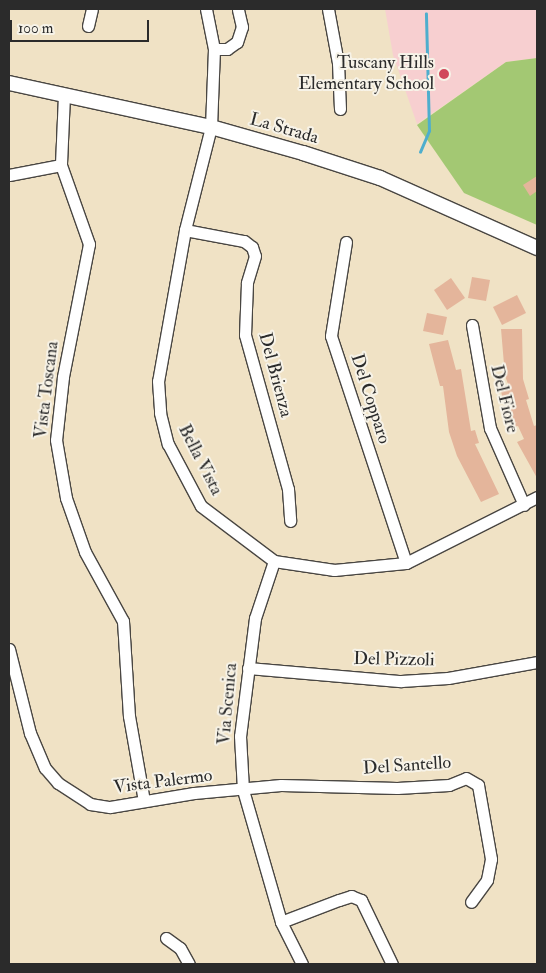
<!DOCTYPE html>
<html>
<head>
<meta charset="utf-8">
<style>
  body { margin:0 }
  #map { position:relative; width:546px; height:973px; overflow:hidden; background:#f0e2c5; font-family:"IM FELL Double Pica",serif }
  div>[style] { position:absolute }
  .built>* { inset:0; background:#f7cfd0 }
  .green>* { inset:0; background:#a3c873 }
  .stream>* { height:2.5px; margin:-1.25px; padding:0 1.25px; transform-origin:1.25px; border-radius:1.25px; background:#4eaecd }
  .building>* { inset:0; background:#e4b59b }
  .roads { filter:drop-shadow(1px 0 #494642) drop-shadow(-1px 0 #494642) drop-shadow(0 1px #494642) drop-shadow(0 -1px #494642) }
  .minor>* { height:11px; margin:-5.5px; padding:0 5.5px; transform-origin:5.5px; border-radius:5.5px; background:#fff }
  .tertiary>* { height:14px; margin:-7px; padding:0 7px; transform-origin:7px; border-radius:7px; background:#fff }
  .dots>* { width:14px; height:14px; translate:-50% -50%; box-sizing:border-box; border:2px solid #f7f3e8; border-radius:50% }
  span { translate:-50% -50%; white-space:nowrap; text-align:center; line-height:1.15; -webkit-text-stroke:4px #f7f3e8; paint-order:stroke }
  .poi-label { font-size:18px; color:#2b2b2b }
  .right { translate:-100% -50%; text-align:right }
  .street-label { font-size:18px; color:#2b2b2b }
  .frame { position:absolute; inset:0; border:10px solid #2b2b2b; pointer-events:none }
  .scale { position:absolute; left:10px; top:20px; width:139px; height:22px; box-sizing:border-box; border:2px solid #2b2b2b; border-top:0; padding-left:6px; font-size:15px; line-height:18px; white-space:nowrap; color:#2b2b2b; -webkit-text-stroke:4px #f7f3e8; paint-order:stroke }
</style>
</head>
<body>
<div id="map">
  <div class="built">
    <div style="clip-path:polygon(385px 9px,537px 9px,537px 58px,506px 62px,417px 124px,393px 55px)"></div>
  </div>
  <div class="green">
    <div style="clip-path:polygon(537px 58px,537px 225px,464px 193px,417px 125px,506px 62px)"></div>
  </div>
  <div class="stream">
    <div style="left:420px;top:152px;width:23px;rotate:-67deg"></div>
    <div style="left:429px;top:131px;width:117px;rotate:-91.5deg"></div>
  </div>
  <div class="building">
    <div style="clip-path:polygon(537px 176px,537px 191px,530px 196px,523px 185px)"></div>
    <div style="clip-path:polygon(472px 277px,490px 280px,486px 301px,468px 298px)"></div>
    <div style="clip-path:polygon(451px 278px,465px 298px,447px 310px,434px 290px)"></div>
    <div style="clip-path:polygon(517px 295px,526px 313px,502px 325px,493px 307px)"></div>
    <div style="clip-path:polygon(427px 313px,447px 317px,443px 335px,423px 331px)"></div>
    <div style="clip-path:polygon(501px 329px,522px 329px,523px 379px,529px 399px,526px 400px,534px 426px,537px 425px,537px 478px,517px 442px,524px 439px,518px 426px,515px 427px,508px 404px,504px 405px,501px 391px,510px 389px,505px 376px)"></div>
    <div style="clip-path:polygon(448px 340px,456px 370px,461px 369px,471px 431px,475px 430px,479px 443px,475px 444px,499px 494px,481px 502px,457px 456px,449px 432px,443px 386px,440px 386px,429px 344px)"></div>
  </div>
  <div class="roads">
    <div class="minor">
      <div style="left:206px;top:9px;width:41px;rotate:78.7deg"></div>
      <div style="left:214px;top:49px;width:78px;rotate:92.2deg"></div>
      <div style="left:211px;top:127px;width:106px;rotate:104.2deg"></div>
      <div style="left:185px;top:230px;width:153px;rotate:100.1deg"></div>
      <div style="left:158px;top:381px;width:32px;rotate:86deg"></div>
      <div style="left:160px;top:413px;width:32px;rotate:76deg"></div>
      <div style="left:168px;top:444px;width:70px;rotate:62deg"></div>
      <div style="left:201px;top:506px;width:91px;rotate:37deg"></div>
      <div style="left:274px;top:561px;width:61px;rotate:8.5deg"></div>
      <div style="left:334px;top:570px;width:72px;rotate:-5.6deg"></div>
      <div style="left:406px;top:563px;width:147px;rotate:-26.7deg"></div>
      <div style="left:328px;top:9px;width:55px;rotate:79.5deg"></div>
      <div style="left:338px;top:63px;width:46px;rotate:87.5deg"></div>
      <div style="left:88px;top:26px;width:17px;rotate:-77deg"></div>
      <div style="left:214px;top:49px;width:13px"></div>
      <div style="left:227px;top:49px;width:12px;rotate:-35deg"></div>
      <div style="left:237px;top:42px;width:16px;rotate:-72deg"></div>
      <div style="left:242px;top:27px;width:18px;rotate:-103deg"></div>
      <div style="left:64px;top:95px;width:70px;rotate:92.5deg"></div>
      <div style="left:61px;top:165px;width:84px;rotate:70.5deg"></div>
      <div style="left:89px;top:244px;width:136px;rotate:101.1deg"></div>
      <div style="left:63px;top:377px;width:63px;rotate:96.3deg"></div>
      <div style="left:56px;top:440px;width:59px;rotate:80.2deg"></div>
      <div style="left:66px;top:498px;width:57px;rotate:70.6deg"></div>
      <div style="left:85px;top:552px;width:79px;rotate:61.2deg"></div>
      <div style="left:123px;top:621px;width:95px;rotate:86.4deg"></div>
      <div style="left:129px;top:716px;width:86px;rotate:80deg"></div>
      <div style="left:9px;top:175px;width:53px;rotate:-10.9deg"></div>
      <div style="left:185px;top:230px;width:60px;rotate:10.6deg"></div>
      <div style="left:244px;top:241px;width:10px;rotate:37deg"></div>
      <div style="left:252px;top:247px;width:9px;rotate:72deg"></div>
      <div style="left:255px;top:256px;width:28px;rotate:107deg"></div>
      <div style="left:247px;top:283px;width:52px;rotate:92.2deg"></div>
      <div style="left:245px;top:335px;width:160px;rotate:74.4deg"></div>
      <div style="left:288px;top:489px;width:32px;rotate:86deg"></div>
      <div style="left:346px;top:242px;width:95px;rotate:99.1deg"></div>
      <div style="left:331px;top:336px;width:239px;rotate:71.7deg"></div>
      <div style="left:472px;top:325px;width:105px;rotate:80.1deg"></div>
      <div style="left:490px;top:428px;width:84px;rotate:66.2deg"></div>
      <div style="left:274px;top:561px;width:60px;rotate:108.4deg"></div>
      <div style="left:255px;top:618px;width:119px;rotate:97.2deg"></div>
      <div style="left:240px;top:736px;width:54px;rotate:86.8deg"></div>
      <div style="left:243px;top:790px;width:137px;rotate:73.9deg"></div>
      <div style="left:281px;top:922px;width:47px;rotate:63.4deg"></div>
      <div style="left:9px;top:649px;width:87px;rotate:76deg"></div>
      <div style="left:30px;top:733px;width:38px;rotate:67deg"></div>
      <div style="left:45px;top:768px;width:20px;rotate:49deg"></div>
      <div style="left:58px;top:783px;width:38px;rotate:33deg"></div>
      <div style="left:90px;top:804px;width:20px;rotate:9deg"></div>
      <div style="left:110px;top:807px;width:85px;rotate:-9.5deg"></div>
      <div style="left:194px;top:793px;width:87px;rotate:-5.3deg"></div>
      <div style="left:281px;top:785px;width:116px;rotate:1.5deg"></div>
      <div style="left:397px;top:788px;width:52px;rotate:-3.3deg"></div>
      <div style="left:449px;top:785px;width:18px;rotate:-22deg"></div>
      <div style="left:466px;top:778px;width:14px;rotate:30deg"></div>
      <div style="left:478px;top:785px;width:75px;rotate:80deg"></div>
      <div style="left:491px;top:859px;width:21px;rotate:101deg"></div>
      <div style="left:487px;top:880px;width:27px;rotate:126deg"></div>
      <div style="left:248px;top:668px;width:154px;rotate:4.9deg"></div>
      <div style="left:401px;top:681px;width:47px;rotate:-3.7deg"></div>
      <div style="left:448px;top:678px;width:90px;rotate:-10.2deg"></div>
      <div style="left:281px;top:922px;width:62px;rotate:-20.8deg"></div>
      <div style="left:339px;top:900px;width:13px;rotate:-18deg"></div>
      <div style="left:351px;top:896px;width:11px;rotate:22deg"></div>
      <div style="left:361px;top:900px;width:71px;rotate:64.2deg"></div>
      <div style="left:166px;top:938px;width:17px;rotate:36deg"></div>
      <div style="left:180px;top:948px;width:18px;rotate:61deg"></div>
    </div>
    <div class="tertiary">
      <div style="left:9px;top:83px;width:207px;rotate:12.3deg"></div>
      <div style="left:211px;top:127px;width:96px;rotate:15.8deg"></div>
      <div style="left:303px;top:153px;width:81px;rotate:18deg"></div>
      <div style="left:380px;top:178px;width:172px;rotate:24deg"></div>
    </div>
  </div>
  <div class="dots">
    <div style="left:444px;top:74px;background:#d1495b"></div>
  </div>
  <div class="poi-label">
    <span class="right" style="left:434px;top:74px">Tuscany Hills<br>Elementary School</span>
  </div>
  <div class="street-label">
    <span style="left:284px;top:129px;rotate:16deg">La Strada</span>
    <span style="left:275px;top:375px;rotate:75deg">Del Brienza</span>
    <span style="left:47px;top:390px;rotate:-83deg">Vista Toscana</span>
    <span style="left:370px;top:399px;rotate:72deg">Del Copparo</span>
    <span style="left:504px;top:399px;rotate:76deg">Del Fiore</span>
    <span style="left:200px;top:460px;rotate:63deg">Bella Vista</span>
    <span style="left:394px;top:660px;rotate:1deg">Del Pizzoli</span>
    <span style="left:228px;top:704px;rotate:-85deg">Via Scenica</span>
    <span style="left:407px;top:766px;rotate:-4deg">Del Santello</span>
    <span style="left:163px;top:782px;rotate:-7deg">Vista Palermo</span>
  </div>
  <div class="frame"></div>
  <div class="scale">100 m</div>
</div>
</body>
</html>
